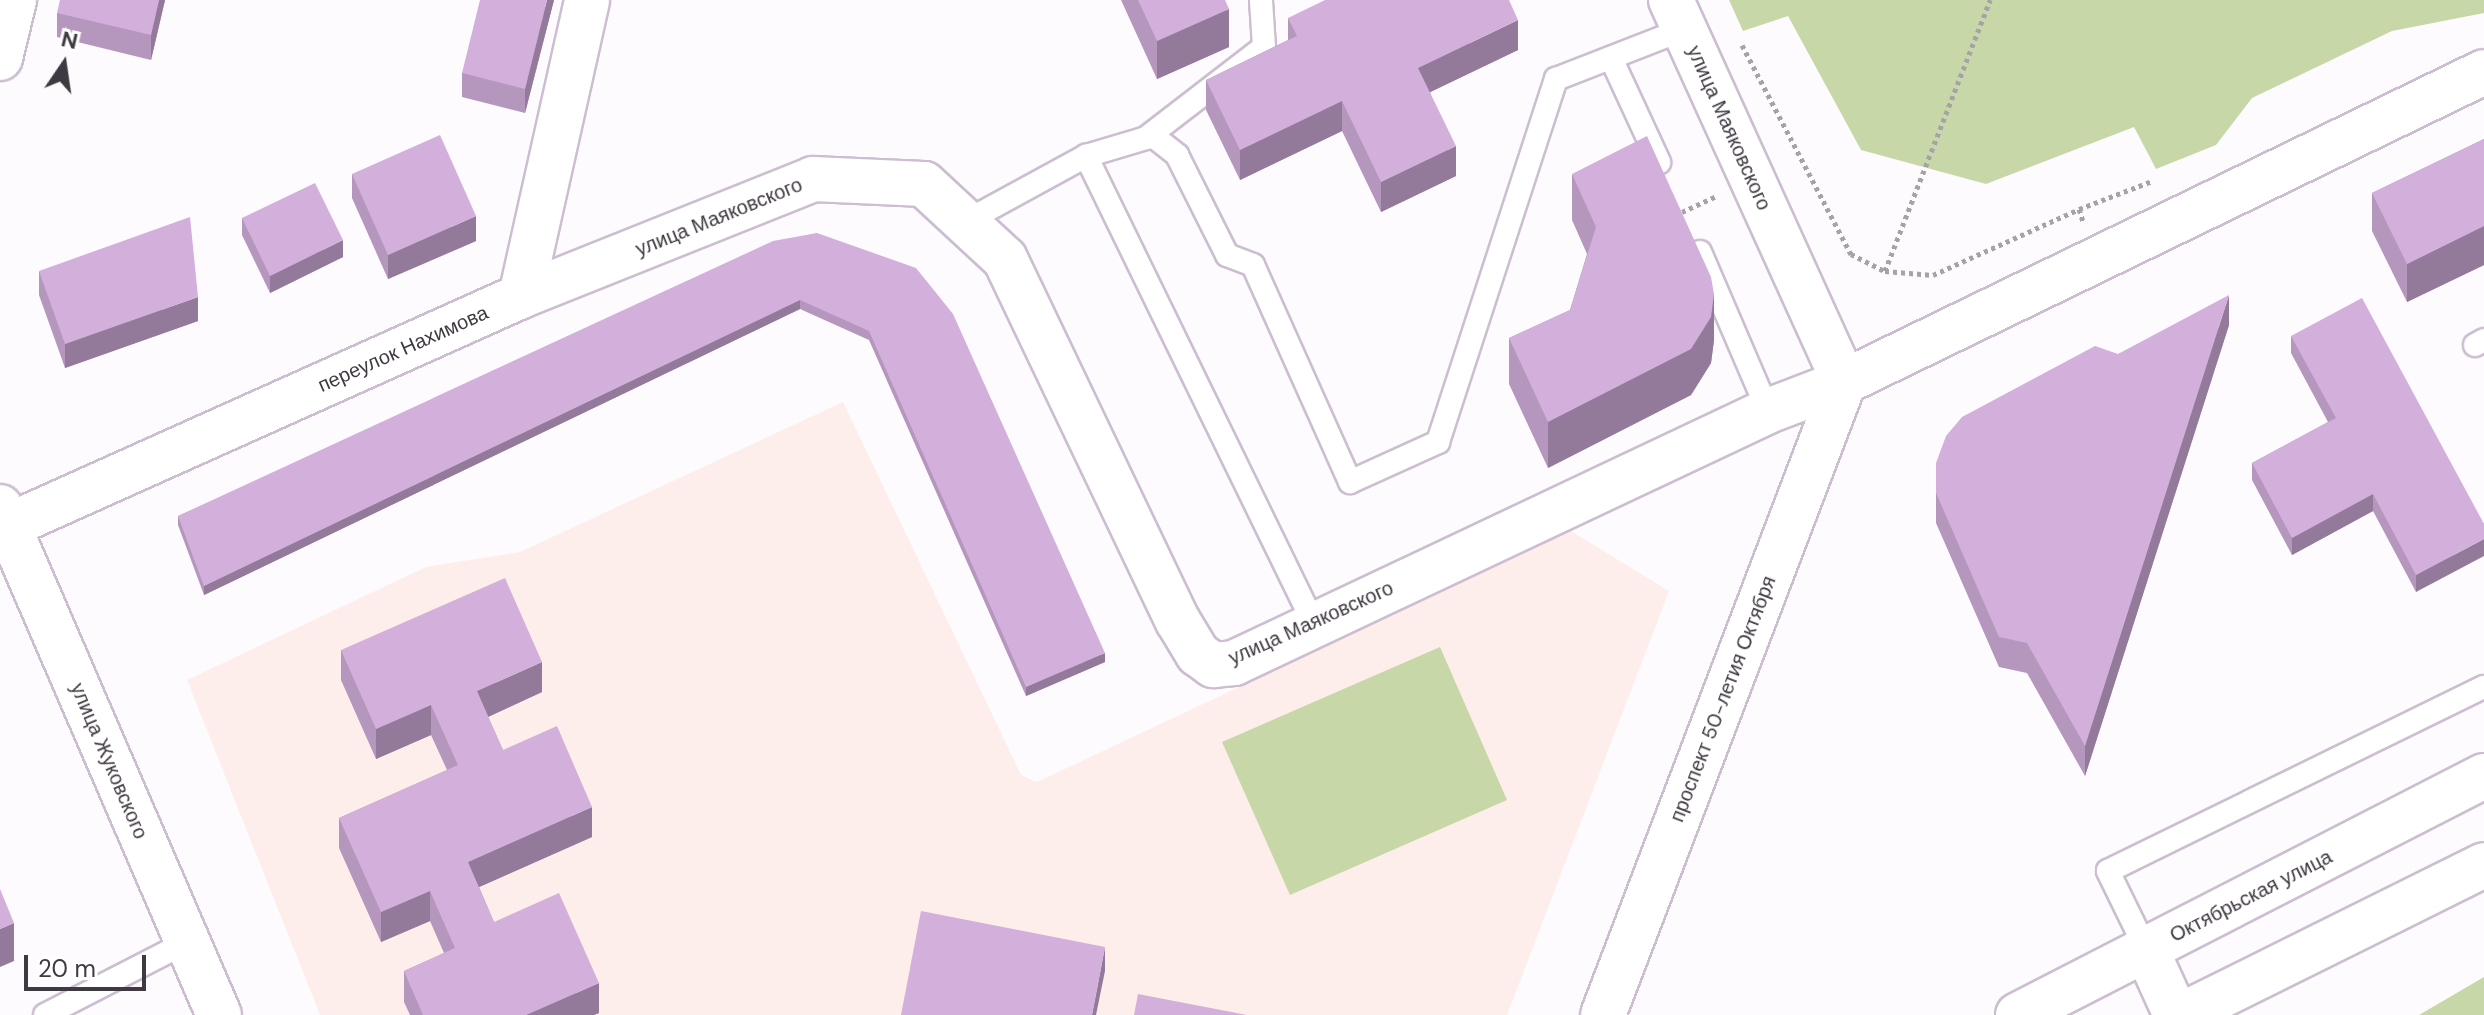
<!DOCTYPE html>
<html>
<head>
<meta charset="utf-8">
<style>
  body { margin:0 }
  #map { position:relative; width:2484px; height:1015px; overflow:hidden; background:#fdfbfe; font-family:"DM Sans",sans-serif }
  div>[style] { position:absolute }
  .education>* { inset:0; background:#feeeeb }
  .green>* { inset:0; background:#c8d7a8 }
  .path>* { height:5px; margin-top:-2.5px; transform-origin:0; background:repeating-linear-gradient(90deg,#a6a2a8 0 4px,transparent 0 8px) }
  .roads { filter:drop-shadow(2px 0 #ccbed0) drop-shadow(-2px 0 #ccbed0) drop-shadow(0 2px #ccbed0) drop-shadow(0 -2px #ccbed0) }
  .service>* { height:22px; margin:-11px; padding:0 11px; transform-origin:11px; border-radius:11px; background:#fff }
  .minor>* { height:44px; margin:-22px; padding:0 22px; transform-origin:22px; border-radius:22px; background:#fff }
  .tertiary>* { height:44px; margin:-22px; padding:0 22px; transform-origin:22px; border-radius:22px; background:#fff }
  .wall>* { inset:0; background:#b596bd }
  .shaded-wall>* { inset:0; background:#947a9a }
  .building>* { inset:0; background:#d3afdc }
  span { translate:-50% -50%; white-space:nowrap; text-align:center; line-height:1.15; -webkit-text-stroke:8px #fff; paint-order:stroke }
  .street-label { font-size:20px; color:#3f3941 }
  .north { position:absolute; left:24px; top:24px; width:80px; height:80px; -webkit-text-stroke:6px #fff; paint-order:stroke; rotate:13deg; font-size:22px; font-weight:700; line-height:32px; text-align:center; color:#3f3941 }
  .north::after { content:''; display:block; margin:auto; width:28px; height:36px; background:#3f3941; clip-path:polygon(50% 0,100% 100%,50% 72%,0 100%) }
  .scale { position:absolute; left:24px; top:955px; width:122px; height:36px; box-sizing:border-box; border:4px solid #3f3941; border-top:0; padding-left:10px; font-size:24px; line-height:28px; white-space:nowrap; color:#3f3941; -webkit-text-stroke:6px #fff; paint-order:stroke }
</style>
</head>
<body>
<div id="map">
  <div class="education">
    <div style="clip-path:polygon(843px 402px,1021px 775px,1037px 782px,1571px 531px,1669px 591px,1507px 1015px,320px 1015px,187px 680px,426px 567px,520px 552px)"></div>
  </div>
  <div class="green">
    <div style="clip-path:polygon(1729px 0,2484px 0,2484px 13px,2392px 31px,2252px 98px,2216px 145px,2156px 169px,2134px 127px,1986px 184px,1861px 150px,1788px 16px,1743px 31px)"></div>
    <div style="clip-path:polygon(1440px 647px,1507px 800px,1290px 895px,1222px 742px)"></div>
    <div style="clip-path:polygon(2484px 977px,2484px 1015px,2419px 1015px)"></div>
  </div>
  <div class="path">
    <div style="left:1742px;top:45px;width:236px;rotate:62.5deg"></div>
    <div style="left:1851px;top:254px;width:38px;rotate:27deg"></div>
    <div style="left:1885px;top:271px;width:48px;rotate:4.8deg"></div>
    <div style="left:1933px;top:275px;width:160px;rotate:-24.3deg"></div>
    <div style="left:2079px;top:209px;width:13px;rotate:72deg"></div>
    <div style="left:2079px;top:209px;width:78px;rotate:-21deg"></div>
    <div style="left:1682px;top:212px;width:38px;rotate:-25deg"></div>
    <div style="left:1885px;top:271px;width:291px;rotate:-68.8deg"></div>
  </div>
  <div class="roads">
    <div class="service">
      <div style="left:1611px;top:58px;width:115px;rotate:65.2deg"></div>
      <div style="left:1146px;top:138px;width:149px;rotate:-37.6deg"></div>
      <div style="left:1264px;top:47px;width:47px;rotate:-93.7deg"></div>
      <div style="left:965px;top:222px;width:138px;rotate:-28.6deg"></div>
      <div style="left:1700px;top:252px;width:173px;rotate:66.8deg"></div>
      <div style="left:2475px;top:345px;width:10px;rotate:-29deg"></div>
      <div style="left:1314px;top:624px;width:521px;rotate:-115.97deg"></div>
      <div style="left:1086px;top:156px;width:70px;rotate:-16.6deg"></div>
      <div style="left:1153px;top:136px;width:31px;rotate:38deg"></div>
      <div style="left:1177px;top:155px;width:112px;rotate:63.4deg"></div>
      <div style="left:1227px;top:255px;width:28px;rotate:21deg"></div>
      <div style="left:1253px;top:265px;width:238px;rotate:65.9deg"></div>
      <div style="left:1350px;top:482px;width:97px;rotate:-24.4deg"></div>
      <div style="left:1438px;top:442px;width:382px;rotate:-72deg"></div>
      <div style="left:1556px;top:79px;width:137px;rotate:-21.3deg"></div>
      <div style="left:2146px;top:949px;width:87px;rotate:-116deg"></div>
      <div style="left:2108px;top:871px;width:419px;rotate:-26.1deg"></div>
      <div style="left:45px;top:1015px;width:160px;rotate:-27.2deg"></div>
    </div>
    <div class="minor">
      <div style="left:0;top:58px;width:60px;rotate:-76.4deg"></div>
      <div style="left:521px;top:296px;width:315px;rotate:-21.8deg"></div>
      <div style="left:813px;top:179px;width:111px;rotate:2.6deg"></div>
      <div style="left:924px;top:184px;width:110px;rotate:42.8deg"></div>
      <div style="left:1005px;top:259px;width:401px;rotate:64.5deg"></div>
      <div style="left:1178px;top:621px;width:39px;rotate:59deg"></div>
      <div style="left:1198px;top:654px;width:19px;rotate:36deg"></div>
      <div style="left:1213px;top:665px;width:21px;rotate:-5deg"></div>
      <div style="left:1234px;top:663px;width:590px;rotate:-25.26deg"></div>
      <div style="left:1768px;top:411px;width:81px;rotate:-20.9deg"></div>
      <div style="left:8px;top:526px;width:562px;rotate:-24.15deg"></div>
      <div style="left:521px;top:296px;width:303px;rotate:-77.4deg"></div>
    </div>
    <div class="tertiary">
      <div style="left:1671px;top:0;width:419px;rotate:65.6deg"></div>
      <div style="left:1844px;top:382px;width:711px;rotate:-25.84deg"></div>
      <div style="left:0;top:507px;width:553px;rotate:66.68deg"></div>
      <div style="left:2146px;top:949px;width:72px;rotate:65.6deg"></div>
      <div style="left:1603px;top:1015px;width:677px;rotate:-69.16deg"></div>
      <div style="left:2018px;top:1015px;width:524px;rotate:-27.15deg"></div>
      <div style="left:2182px;top:1015px;width:337px;rotate:-26.4deg"></div>
    </div>
  </div>
  <div class="wall">
    <div style="clip-path:polygon(165px 0,151px 60px,57px 37px,57px 13px)"></div>
    <div style="clip-path:polygon(554px 0,525px 113px,462px 97px,462px 73px)"></div>
    <div style="clip-path:polygon(1121px 0,1225px 0,1229px 47px,1157px 79px)"></div>
    <div style="clip-path:polygon(1288px 18px,1518px 50px,1430px 92px,1456px 176px,1381px 212px,1342px 131px,1240px 180px,1206px 110px,1206px 80px,1288px 40px)"></div>
    <div style="clip-path:polygon(2484px 139px,2484px 265px,2407px 302px,2372px 231px,2372px 193px)"></div>
    <div style="clip-path:polygon(352px 174px,476px 241px,388px 279px,352px 198px)"></div>
    <div style="clip-path:polygon(1572px 174px,1714px 340px,1711px 363px,1691px 395px,1548px 468px,1509px 384px,1509px 338px,1570px 310px,1587px 254px,1572px 220px)"></div>
    <div style="clip-path:polygon(242px 218px,343px 257px,270px 293px,242px 235px)"></div>
    <div style="clip-path:polygon(817px 233px,1105px 662px,1026px 696px,869px 340px,800px 309px,204px 595px,178px 525px,178px 516px)"></div>
    <div style="clip-path:polygon(39px 271px,198px 321px,65px 368px,39px 295px)"></div>
    <div style="clip-path:polygon(2229px 325px,2085px 776px,2027px 673px,1999px 667px,1936px 523px,1936px 463px,2118px 354px)"></div>
    <div style="clip-path:polygon(2291px 336px,2484px 524px,2416px 592px,2373px 511px,2292px 555px,2252px 480px,2252px 463px,2328px 422px,2291px 353px)"></div>
    <div style="clip-path:polygon(341px 650px,542px 692px,488px 717px,503px 750px,592px 837px,479px 887px,494px 922px,599px 1013px,594px 1015px,410px 1015px,404px 1002px,404px 971px,444px 953px,430px 921px,381px 942px,339px 848px,339px 818px,447px 770px,431px 735px,376px 759px,341px 680px)"></div>
  </div>
  <div class="shaded-wall">
    <div style="clip-path:polygon(159px 0,165px 0,151px 60px,151px 35px)"></div>
    <div style="clip-path:polygon(547px 0,554px 0,525px 113px,525px 89px)"></div>
    <div style="clip-path:polygon(1229px 9px,1229px 47px,1157px 79px,1157px 41px)"></div>
    <div style="clip-path:polygon(1518px 20px,1518px 50px,1418px 98px,1418px 68px)"></div>
    <div style="clip-path:polygon(1342px 101px,1342px 131px,1240px 180px,1240px 150px)"></div>
    <div style="clip-path:polygon(1456px 146px,1456px 176px,1381px 212px,1381px 182px)"></div>
    <div style="clip-path:polygon(476px 216px,476px 241px,388px 279px,388px 255px)"></div>
    <div style="clip-path:polygon(2484px 226px,2484px 265px,2407px 302px,2407px 264px)"></div>
    <div style="clip-path:polygon(343px 240px,343px 257px,270px 293px,270px 276px)"></div>
    <div style="clip-path:polygon(1714px 294px,1714px 340px,1711px 363px,1691px 395px,1548px 468px,1548px 422px)"></div>
    <div style="clip-path:polygon(2229px 295px,2229px 325px,2085px 776px,2085px 746px)"></div>
    <div style="clip-path:polygon(198px 297px,198px 321px,65px 368px,65px 344px)"></div>
    <div style="clip-path:polygon(800px 300px,800px 309px,204px 595px,204px 586px)"></div>
    <div style="clip-path:polygon(2373px 494px,2373px 511px,2292px 555px,2292px 538px)"></div>
    <div style="clip-path:polygon(2484px 539px,2484px 556px,2416px 592px,2416px 575px)"></div>
    <div style="clip-path:polygon(1105px 653px,1105px 662px,1026px 696px,1026px 687px)"></div>
    <div style="clip-path:polygon(542px 662px,542px 692px,477px 722px,477px 691px)"></div>
    <div style="clip-path:polygon(431px 705px,431px 735px,376px 759px,376px 729px)"></div>
    <div style="clip-path:polygon(592px 807px,592px 837px,468px 892px,468px 862px)"></div>
    <div style="clip-path:polygon(430px 891px,430px 921px,381px 942px,381px 912px)"></div>
    <div style="clip-path:polygon(14px 923px,14px 961px,0 967px,0 929px)"></div>
    <div style="clip-path:polygon(1105px 947px,1105px 971px,1096px 1015px,1092px 1015px)"></div>
    <div style="clip-path:polygon(599px 983px,599px 1013px,594px 1015px,526px 1015px)"></div>
  </div>
  <div class="building">
    <div style="clip-path:polygon(60px 0,159px 0,151px 35px,57px 13px)"></div>
    <div style="clip-path:polygon(480px 0,547px 0,525px 89px,462px 73px)"></div>
    <div style="clip-path:polygon(1138px 0,1225px 0,1229px 9px,1157px 41px)"></div>
    <div style="clip-path:polygon(1325px 0,1509px 0,1518px 20px,1418px 68px,1456px 146px,1381px 182px,1342px 101px,1240px 150px,1206px 80px,1297px 36px,1288px 18px)"></div>
    <div style="clip-path:polygon(440px 135px,476px 216px,388px 255px,352px 174px)"></div>
    <div style="clip-path:polygon(1647px 136px,1711px 277px,1714px 294px,1711px 317px,1691px 349px,1548px 422px,1509px 338px,1570px 310px,1596px 227px,1572px 174px)"></div>
    <div style="clip-path:polygon(2484px 139px,2484px 226px,2407px 264px,2372px 193px)"></div>
    <div style="clip-path:polygon(315px 183px,343px 240px,270px 276px,242px 218px)"></div>
    <div style="clip-path:polygon(190px 217px,198px 297px,65px 344px,39px 271px)"></div>
    <div style="clip-path:polygon(817px 233px,916px 268px,953px 314px,1105px 653px,1026px 687px,869px 331px,800px 300px,204px 586px,178px 516px,773px 241px)"></div>
    <div style="clip-path:polygon(2229px 295px,2085px 746px,2027px 643px,1999px 637px,1936px 493px,1936px 463px,1946px 436px,1962px 417px,2095px 346px,2118px 354px)"></div>
    <div style="clip-path:polygon(2362px 298px,2484px 524px,2484px 539px,2416px 575px,2373px 494px,2292px 538px,2252px 463px,2336px 418px,2291px 336px)"></div>
    <div style="clip-path:polygon(505px 578px,542px 662px,477px 691px,503px 750px,557px 726px,592px 807px,468px 862px,494px 922px,559px 893px,599px 983px,526px 1015px,423px 1015px,404px 971px,455px 948px,430px 891px,381px 912px,339px 818px,458px 765px,431px 705px,376px 729px,341px 650px)"></div>
    <div style="clip-path:polygon(0 889px,14px 923px,0 929px)"></div>
    <div style="clip-path:polygon(921px 911px,1105px 947px,1092px 1015px,901px 1015px)"></div>
    <div style="clip-path:polygon(1138px 994px,1247px 1015px,1134px 1015px)"></div>
  </div>
  <div class="street-label">
    <span style="left:1729px;top:128px;rotate:66deg">улица Маяковского</span>
    <span style="left:719px;top:217px;rotate:-22deg">улица Маяковского</span>
    <span style="left:403px;top:349px;rotate:-24deg">переулок Нахимова</span>
    <span style="left:1311px;top:623px;rotate:-24deg">улица Маяковского</span>
    <span style="left:1723px;top:699px;rotate:-69deg">проспект 50-летия Октября</span>
    <span style="left:109px;top:761px;rotate:67deg">улица Жуковского</span>
    <span style="left:2251px;top:896px;rotate:-27deg">Октябрьская улица</span>
  </div>
  <div class="north">N</div>
  <div class="scale">20 m</div>
</div>
</body>
</html>
